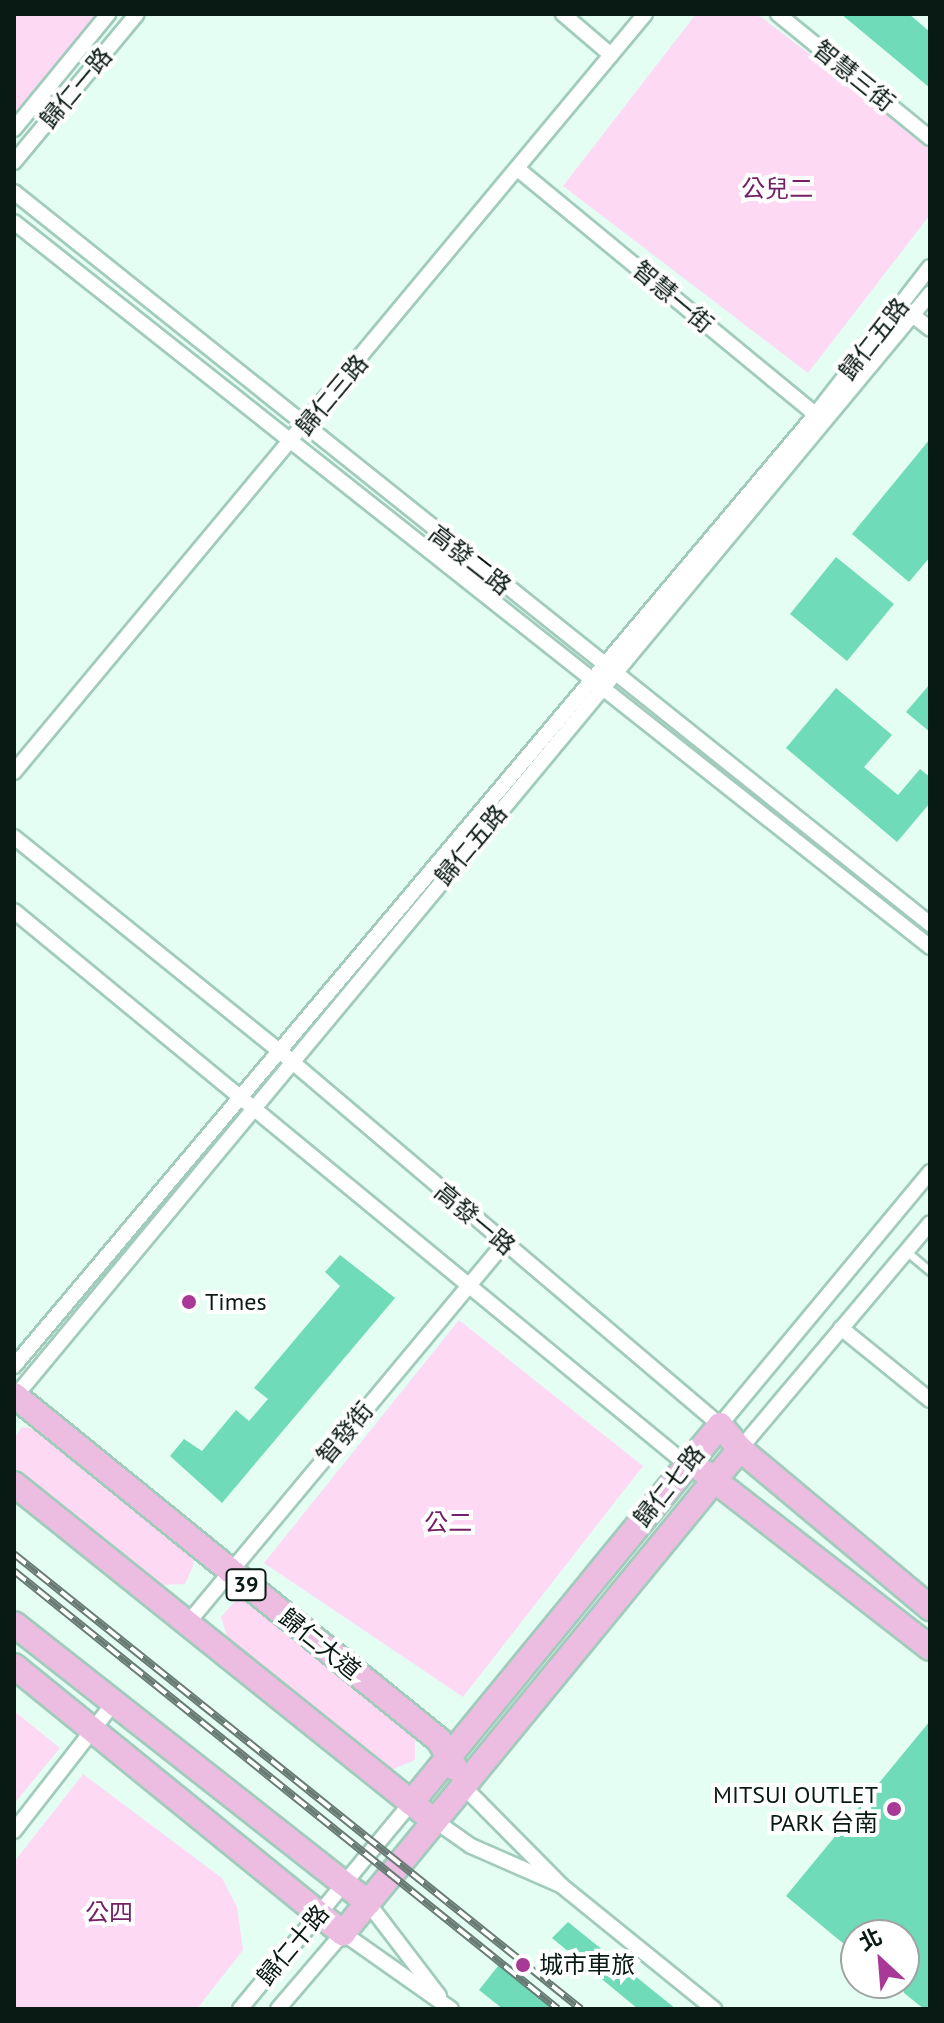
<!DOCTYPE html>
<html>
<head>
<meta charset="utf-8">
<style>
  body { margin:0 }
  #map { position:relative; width:944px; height:2023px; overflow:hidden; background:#e5fef4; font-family:"PT Sans","Noto Sans TC",sans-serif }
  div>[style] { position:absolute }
  .green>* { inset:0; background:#fed9f4 }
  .building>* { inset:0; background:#70dbb8 }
  .roads { filter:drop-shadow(2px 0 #a1cbbb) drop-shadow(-2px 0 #a1cbbb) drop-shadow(0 2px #a1cbbb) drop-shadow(0 -2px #a1cbbb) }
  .service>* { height:7px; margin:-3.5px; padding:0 3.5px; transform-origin:3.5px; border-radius:3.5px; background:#fff }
  .minor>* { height:14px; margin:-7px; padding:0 7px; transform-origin:7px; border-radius:7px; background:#fff }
  .primary>* { height:24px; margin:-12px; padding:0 12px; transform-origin:12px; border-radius:12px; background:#ecbce1 }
  .rail>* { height:8px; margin-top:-4px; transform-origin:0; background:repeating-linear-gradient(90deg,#fff 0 15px,#687c75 0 30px); box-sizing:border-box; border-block:2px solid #687c75 }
  .dots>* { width:22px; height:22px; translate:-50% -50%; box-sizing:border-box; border:4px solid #fff; border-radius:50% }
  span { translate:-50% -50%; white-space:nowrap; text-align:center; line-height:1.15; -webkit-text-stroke:8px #fff; paint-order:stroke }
  .shield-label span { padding:2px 6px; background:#fff; border:2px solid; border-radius:6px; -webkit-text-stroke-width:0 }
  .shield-label { font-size:22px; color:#091914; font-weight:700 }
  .street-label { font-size:24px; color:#091914 }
  .park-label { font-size:24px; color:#742066 }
  .poi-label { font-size:24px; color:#091914 }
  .left { translate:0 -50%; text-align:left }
  .right { translate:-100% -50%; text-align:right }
  .frame { position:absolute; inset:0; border:16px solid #091914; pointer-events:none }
  .north { position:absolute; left:840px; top:1919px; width:80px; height:80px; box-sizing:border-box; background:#fff; border:2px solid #9da3a1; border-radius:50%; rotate:334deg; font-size:22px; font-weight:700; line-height:32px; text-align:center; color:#091914 }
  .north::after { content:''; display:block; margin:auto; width:28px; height:36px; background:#a93996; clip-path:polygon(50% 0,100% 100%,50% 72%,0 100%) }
</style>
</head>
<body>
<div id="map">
  <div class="green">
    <div style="clip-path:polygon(14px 14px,99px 14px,14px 115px)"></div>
    <div style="clip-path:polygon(696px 14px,757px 14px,930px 146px,930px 215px,808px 373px,563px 186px)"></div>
    <div style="clip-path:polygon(459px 1320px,643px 1466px,463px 1697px,264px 1563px)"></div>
    <div style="clip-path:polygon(22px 1427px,43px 1430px,190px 1553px,194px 1564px,185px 1584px,162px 1585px,21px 1476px,14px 1469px,14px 1438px)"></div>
    <div style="clip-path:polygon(237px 1599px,255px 1601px,415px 1734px,415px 1760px,389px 1771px,229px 1643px,221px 1617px)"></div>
    <div style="clip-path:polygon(14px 1711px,60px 1748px,14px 1804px)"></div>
    <div style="clip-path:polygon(83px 1774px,222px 1878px,237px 1907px,243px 1950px,197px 2009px,14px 2009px,14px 1862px)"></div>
  </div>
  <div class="building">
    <div style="clip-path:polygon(841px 14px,909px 14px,930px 32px,930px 88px)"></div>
    <div style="clip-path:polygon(930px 439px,930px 557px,909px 582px,852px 534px)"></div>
    <div style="clip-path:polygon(836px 557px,894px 604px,847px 661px,790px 614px)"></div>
    <div style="clip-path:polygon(930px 684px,930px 732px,906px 712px)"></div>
    <div style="clip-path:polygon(836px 688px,892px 735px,864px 767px,898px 795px,920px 769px,930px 777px,930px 803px,897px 842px,786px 748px)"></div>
    <div style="clip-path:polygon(340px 1255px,395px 1298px,222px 1503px,170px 1456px,184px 1439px,202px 1451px,236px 1410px,249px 1421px,268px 1399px,254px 1388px,340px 1286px,325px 1272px)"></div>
    <div style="clip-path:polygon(930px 1721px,930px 2009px,924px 2009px,904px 1993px,904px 1935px,856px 1935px,856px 1954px,786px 1896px)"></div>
    <div style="clip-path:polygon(568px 1922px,676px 2009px,638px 2009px,552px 1938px)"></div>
    <div style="clip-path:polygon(502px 1961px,561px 2009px,503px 2009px,479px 1990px)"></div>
  </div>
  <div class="roads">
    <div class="service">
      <div style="left:906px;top:1251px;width:31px;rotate:40deg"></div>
    </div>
    <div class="minor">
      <div style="left:563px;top:14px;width:63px;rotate:40.5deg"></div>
      <div style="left:778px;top:14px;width:196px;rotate:39.2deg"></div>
      <div style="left:14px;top:129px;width:149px;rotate:-50.7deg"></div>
      <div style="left:14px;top:162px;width:192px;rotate:-50.3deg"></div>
      <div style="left:519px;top:170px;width:391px;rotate:39.5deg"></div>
      <div style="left:14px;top:192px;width:1173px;rotate:38.63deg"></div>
      <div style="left:14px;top:222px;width:1168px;rotate:38.36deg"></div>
      <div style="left:906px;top:310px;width:31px;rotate:38deg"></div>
      <div style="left:14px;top:772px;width:986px;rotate:-50.22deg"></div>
      <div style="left:14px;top:837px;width:355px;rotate:38.9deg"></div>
      <div style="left:290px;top:1060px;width:564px;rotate:40.33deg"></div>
      <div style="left:720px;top:1425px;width:329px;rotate:-50.3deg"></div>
      <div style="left:14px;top:911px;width:872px;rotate:39.46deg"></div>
      <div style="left:841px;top:1328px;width:114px;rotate:39deg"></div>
      <div style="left:14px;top:1366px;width:1243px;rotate:-49.89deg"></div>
      <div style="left:815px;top:415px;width:187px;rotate:-52.2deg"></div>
      <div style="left:14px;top:1398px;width:1435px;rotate:-50.32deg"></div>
      <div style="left:740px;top:1449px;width:295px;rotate:-49.9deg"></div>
      <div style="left:187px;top:1624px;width:496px;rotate:-50.2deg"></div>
      <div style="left:462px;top:1785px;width:142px;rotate:45.3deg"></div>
      <div style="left:562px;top:1886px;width:196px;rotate:39deg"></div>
      <div style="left:434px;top:1820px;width:45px;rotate:35.1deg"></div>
      <div style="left:471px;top:1846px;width:95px;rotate:23.6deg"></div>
      <div style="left:14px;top:1831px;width:161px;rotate:-52.1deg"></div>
      <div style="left:368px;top:1903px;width:117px;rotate:52.6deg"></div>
      <div style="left:240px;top:2009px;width:268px;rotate:-50.3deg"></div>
      <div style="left:278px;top:2009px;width:100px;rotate:-49.5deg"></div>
      <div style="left:343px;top:1933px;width:132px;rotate:35.1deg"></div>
    </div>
    <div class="primary">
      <div style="left:14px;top:1395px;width:547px;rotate:39.07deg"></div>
      <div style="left:439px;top:1740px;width:32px;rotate:60deg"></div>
      <div style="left:704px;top:1472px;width:286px;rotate:37.9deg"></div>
      <div style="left:14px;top:1484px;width:526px;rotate:38.74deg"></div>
      <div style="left:14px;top:1624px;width:451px;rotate:38.2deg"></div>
      <div style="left:14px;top:1666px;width:424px;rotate:39.1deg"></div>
      <div style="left:343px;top:1933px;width:626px;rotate:-50.64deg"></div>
      <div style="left:411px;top:1803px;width:488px;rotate:-50.7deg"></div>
      <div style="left:720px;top:1425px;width:31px;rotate:50deg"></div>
      <div style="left:740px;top:1449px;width:248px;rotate:39.9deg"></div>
    </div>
  </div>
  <div class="rail">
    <div style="left:14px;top:1554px;width:727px;rotate:38.75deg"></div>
    <div style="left:14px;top:1571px;width:698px;rotate:38.84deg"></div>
  </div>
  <div class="dots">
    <div style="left:189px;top:1302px;background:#a93996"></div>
    <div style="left:894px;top:1809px;background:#a93996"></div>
    <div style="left:523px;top:1965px;background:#a93996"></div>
  </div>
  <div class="shield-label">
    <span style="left:246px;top:1585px">39</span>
  </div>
  <div class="street-label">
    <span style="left:854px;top:76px;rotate:39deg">智慧三街</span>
    <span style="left:76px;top:88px;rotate:-50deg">歸仁一路</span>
    <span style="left:673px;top:297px;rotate:40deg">智慧一街</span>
    <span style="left:874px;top:339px;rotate:-52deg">歸仁五路</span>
    <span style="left:332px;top:395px;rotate:-50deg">歸仁三路</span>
    <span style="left:470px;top:560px;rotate:38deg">高發二路</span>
    <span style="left:471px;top:845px;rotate:-50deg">歸仁五路</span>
    <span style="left:475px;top:1219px;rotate:40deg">高發一路</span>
    <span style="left:345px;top:1433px;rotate:-50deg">智發街</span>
    <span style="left:669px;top:1486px;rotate:-51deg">歸仁七路</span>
    <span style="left:320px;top:1644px;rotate:39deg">歸仁大道</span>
    <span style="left:293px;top:1945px;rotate:-50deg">歸仁十路</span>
  </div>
  <div class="park-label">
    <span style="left:777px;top:189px">公兒二</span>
    <span style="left:448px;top:1523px">公二</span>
    <span style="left:109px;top:1913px">公四</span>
  </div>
  <div class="poi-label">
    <span class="left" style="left:205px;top:1302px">Times</span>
    <span class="right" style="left:878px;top:1809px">MITSUI OUTLET<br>PARK 台南</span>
    <span class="left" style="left:539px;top:1965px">城市車旅</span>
  </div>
  <div class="frame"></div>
  <div class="north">北</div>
</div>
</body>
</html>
